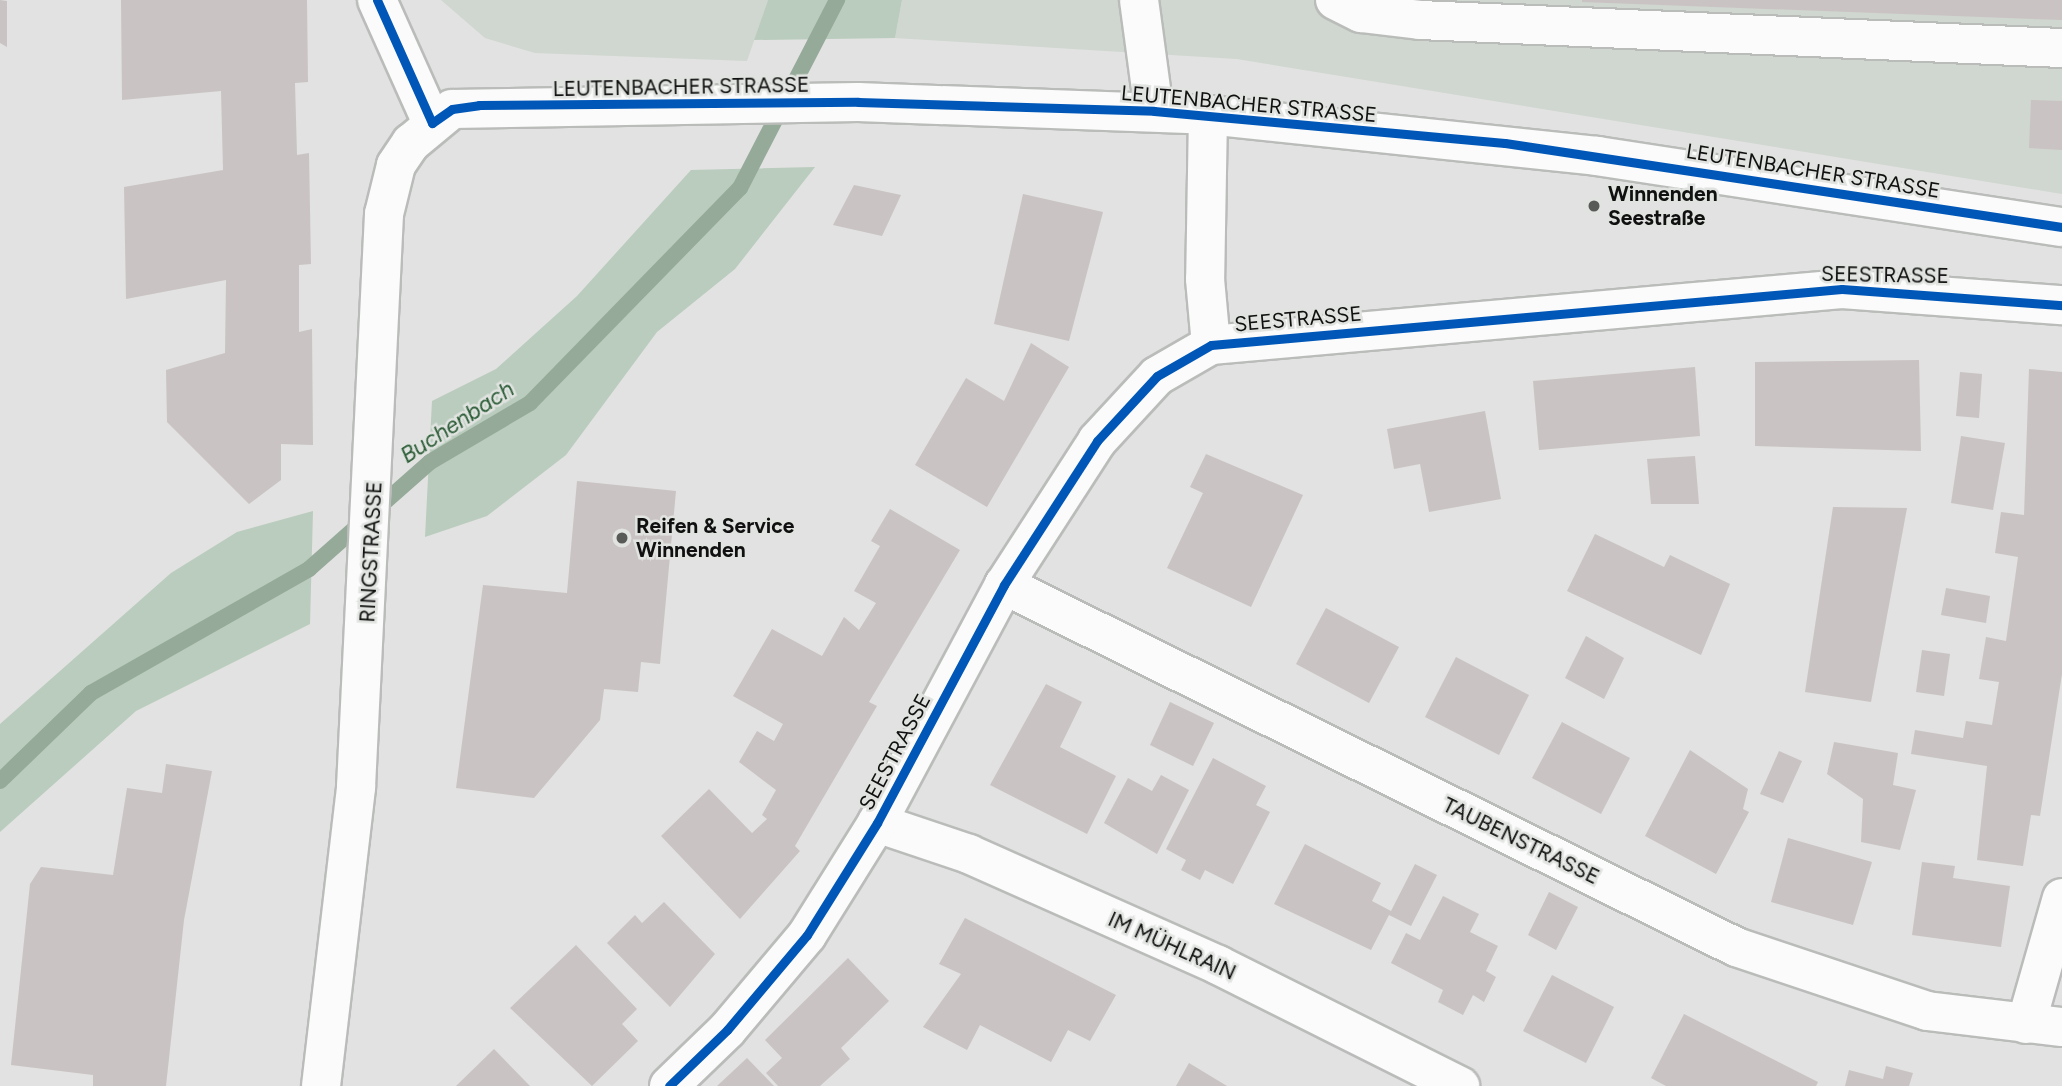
<!DOCTYPE html>
<html>
<head>
<meta charset="utf-8">
<style>
  body { margin:0 }
  #map { position:relative; width:2062px; height:1086px; overflow:hidden; background:#e1e2e1; font-family:Figtree,sans-serif }
  div>[style] { position:absolute }
  .built>* { inset:0; background:#d0d6d0 }
  .forest>* { inset:0; background:#baccbd }
  .stream>* { height:16px; margin:-8px; padding:0 8px; transform-origin:8px; border-radius:8px; background:#95aa98 }
  .building>* { inset:0; background:#cac3c3 }
  .roads { filter:drop-shadow(2px 0 #babcba) drop-shadow(-2px 0 #babcba) drop-shadow(0 2px #babcba) drop-shadow(0 -2px #babcba) }
  .minor>* { height:38px; margin:-19px; padding:0 19px; transform-origin:19px; border-radius:19px; background:#fafbfa }
  .cycleway>* { height:9px; margin:-4.5px; padding:0 4.5px; transform-origin:4.5px; border-radius:4.5px; background:#0057b8 }
  .dots>* { width:19px; height:19px; translate:-50% -50%; box-sizing:border-box; border:4px solid #e0e3e0; border-radius:50% }
  span { translate:-50% -50%; white-space:nowrap; text-align:center; line-height:1.15; -webkit-text-stroke:5px #e0e3e0; paint-order:stroke }
  .street-label { font-size:21px; color:#0f100f }
  .poi-label { font-size:21px; color:#0f100f; font-weight:700 }
  .left { translate:0 -50%; text-align:left }
  .water-label { font-size:23px; color:#2b5c36; font-style:italic }
</style>
</head>
<body>
<div id="map">
  <div class="built">
    <div style="clip-path:polygon(441px 0,768px 0,747px 61px,535px 53px,485px 38px)"></div>
    <div style="clip-path:polygon(902px 0,2062px 0,2062px 194px,1237px 59px,895px 38px)"></div>
  </div>
  <div class="forest">
    <div style="clip-path:polygon(768px 0,902px 0,895px 38px,754px 40px)"></div>
    <div style="clip-path:polygon(815px 167px,735px 269px,657px 332px,566px 455px,487px 516px,425px 537px,432px 401px,496px 369px,577px 296px,691px 170px)"></div>
    <div style="clip-path:polygon(313px 511px,310px 624px,136px 711px,0 832px,0 724px,171px 573px,237px 532px)"></div>
  </div>
  <div class="stream">
    <div style="left:0;top:781px;width:127px;rotate:-44deg"></div>
    <div style="left:91px;top:693px;width:251px;rotate:-29.6deg"></div>
    <div style="left:309px;top:569px;width:162px;rotate:-41.5deg"></div>
    <div style="left:430px;top:462px;width:116px;rotate:-30.5deg"></div>
    <div style="left:530px;top:403px;width:301px;rotate:-45.7deg"></div>
    <div style="left:740px;top:188px;width:212px;rotate:-62.7deg"></div>
  </div>
  <div class="building">
    <div style="clip-path:polygon(0 0,7px 1px,7px 47px,0 43px)"></div>
    <div style="clip-path:polygon(121px 0,307px 0,308px 82px,295px 83px,297px 155px,309px 153px,311px 264px,299px 265px,299px 332px,312px 329px,313px 445px,281px 444px,281px 480px,249px 504px,167px 422px,166px 370px,225px 353px,226px 280px,126px 299px,124px 187px,223px 170px,221px 91px,122px 100px)"></div>
    <div style="clip-path:polygon(1582px 0,2062px 0,2062px 20px,1582px 2px)"></div>
    <div style="clip-path:polygon(2031px 100px,2062px 101px,2062px 150px,2029px 148px)"></div>
    <div style="clip-path:polygon(854px 185px,901px 195px,882px 236px,833px 225px)"></div>
    <div style="clip-path:polygon(1023px 194px,1103px 212px,1069px 341px,994px 324px)"></div>
    <div style="clip-path:polygon(1031px 343px,1069px 367px,987px 507px,915px 465px,966px 378px,1004px 401px)"></div>
    <div style="clip-path:polygon(1919px 360px,1921px 451px,1755px 446px,1755px 362px)"></div>
    <div style="clip-path:polygon(1695px 367px,1700px 436px,1539px 450px,1533px 381px)"></div>
    <div style="clip-path:polygon(2029px 369px,2062px 372px,2062px 674px,2040px 816px,2031px 815px,2023px 866px,1977px 860px,1987px 766px,1911px 754px,1915px 730px,1963px 738px,1966px 721px,1992px 725px,1999px 682px,1979px 679px,1986px 637px,2006px 641px,2018px 557px,1995px 553px,2001px 512px,2024px 515px)"></div>
    <div style="clip-path:polygon(1960px 372px,1982px 374px,1979px 418px,1956px 416px)"></div>
    <div style="clip-path:polygon(1485px 411px,1501px 499px,1429px 512px,1420px 464px,1394px 469px,1387px 429px)"></div>
    <div style="clip-path:polygon(1961px 436px,2005px 443px,1993px 510px,1951px 503px)"></div>
    <div style="clip-path:polygon(1206px 454px,1303px 495px,1251px 607px,1167px 568px,1203px 493px,1190px 487px)"></div>
    <div style="clip-path:polygon(1695px 456px,1699px 504px,1651px 504px,1647px 459px)"></div>
    <div style="clip-path:polygon(577px 481px,676px 491px,660px 664px,641px 662px,638px 692px,604px 689px,600px 720px,534px 798px,456px 788px,483px 585px,567px 593px)"></div>
    <div style="clip-path:polygon(1833px 507px,1907px 508px,1871px 702px,1805px 692px)"></div>
    <div style="clip-path:polygon(890px 509px,960px 550px,869px 702px,877px 706px,795px 846px,800px 851px,740px 919px,661px 836px,709px 789px,752px 833px,767px 819px,762px 815px,776px 790px,739px 762px,757px 731px,774px 741px,783px 724px,733px 696px,772px 629px,822px 656px,844px 617px,859px 630px,876px 603px,854px 591px,880px 546px,871px 541px)"></div>
    <div style="clip-path:polygon(1595px 534px,1664px 567px,1670px 555px,1730px 584px,1701px 655px,1567px 591px)"></div>
    <div style="clip-path:polygon(1946px 588px,1990px 596px,1986px 623px,1941px 615px)"></div>
    <div style="clip-path:polygon(1326px 608px,1399px 647px,1369px 703px,1296px 664px)"></div>
    <div style="clip-path:polygon(1586px 636px,1624px 658px,1604px 699px,1565px 678px)"></div>
    <div style="clip-path:polygon(1922px 650px,1950px 654px,1944px 696px,1916px 692px)"></div>
    <div style="clip-path:polygon(1456px 657px,1529px 695px,1499px 755px,1425px 717px)"></div>
    <div style="clip-path:polygon(1046px 684px,1082px 702px,1060px 747px,1116px 776px,1087px 834px,990px 785px)"></div>
    <div style="clip-path:polygon(1170px 702px,1214px 723px,1193px 766px,1150px 745px)"></div>
    <div style="clip-path:polygon(1562px 722px,1630px 758px,1601px 814px,1532px 778px)"></div>
    <div style="clip-path:polygon(1834px 742px,1898px 753px,1893px 785px,1916px 790px,1900px 850px,1861px 842px,1863px 799px,1827px 774px)"></div>
    <div style="clip-path:polygon(1690px 750px,1748px 789px,1743px 809px,1749px 812px,1716px 874px,1645px 836px)"></div>
    <div style="clip-path:polygon(1779px 751px,1802px 761px,1783px 803px,1760px 794px)"></div>
    <div style="clip-path:polygon(1213px 758px,1266px 786px,1256px 805px,1270px 812px,1233px 884px,1205px 870px,1200px 880px,1181px 870px,1186px 860px,1166px 849px)"></div>
    <div style="clip-path:polygon(166px 764px,212px 771px,184px 920px,166px 1086px,93px 1086px,93px 1075px,11px 1065px,30px 884px,41px 867px,113px 875px,127px 788px,162px 793px)"></div>
    <div style="clip-path:polygon(1161px 775px,1189px 790px,1157px 854px,1104px 823px,1128px 778px,1152px 791px)"></div>
    <div style="clip-path:polygon(1788px 838px,1872px 862px,1853px 925px,1771px 902px)"></div>
    <div style="clip-path:polygon(1305px 844px,1381px 883px,1372px 901px,1391px 911px,1415px 864px,1437px 875px,1411px 926px,1389px 915px,1371px 950px,1274px 904px)"></div>
    <div style="clip-path:polygon(1922px 862px,1955px 866px,1953px 878px,2010px 886px,2001px 947px,1912px 935px)"></div>
    <div style="clip-path:polygon(1549px 892px,1578px 907px,1556px 950px,1528px 935px)"></div>
    <div style="clip-path:polygon(1443px 896px,1479px 914px,1470px 932px,1498px 946px,1486px 971px,1496px 977px,1484px 1002px,1473px 995px,1463px 1015px,1438px 1002px,1443px 990px,1391px 963px,1406px 933px,1420px 940px)"></div>
    <div style="clip-path:polygon(664px 902px,715px 954px,670px 1007px,607px 943px,635px 915px,642px 923px)"></div>
    <div style="clip-path:polygon(965px 918px,1116px 995px,1090px 1041px,1068px 1030px,1051px 1062px,980px 1025px,967px 1050px,923px 1027px,961px 974px,939px 964px)"></div>
    <div style="clip-path:polygon(576px 945px,637px 1009px,622px 1024px,638px 1041px,592px 1086px,510px 1008px)"></div>
    <div style="clip-path:polygon(848px 958px,889px 1001px,841px 1048px,850px 1059px,820px 1086px,778px 1086px,766px 1073px,782px 1058px,765px 1040px)"></div>
    <div style="clip-path:polygon(1552px 975px,1614px 1007px,1586px 1063px,1523px 1031px)"></div>
    <div style="clip-path:polygon(1684px 1014px,1818px 1082px,1816px 1086px,1666px 1086px,1651px 1078px)"></div>
    <div style="clip-path:polygon(494px 1049px,530px 1086px,456px 1086px)"></div>
    <div style="clip-path:polygon(747px 1058px,774px 1086px,717px 1086px)"></div>
    <div style="clip-path:polygon(1189px 1063px,1227px 1086px,1176px 1086px)"></div>
    <div style="clip-path:polygon(1886px 1066px,1913px 1073px,1909px 1086px,1845px 1086px,1849px 1070px,1883px 1079px)"></div>
  </div>
  <div class="roads">
    <div class="minor">
      <div style="left:377px;top:0;width:135px;rotate:65.9deg"></div>
      <div style="left:1139px;top:0;width:112px;rotate:82.3deg"></div>
      <div style="left:1335px;top:0;width:29px;rotate:27deg"></div>
      <div style="left:1361px;top:13px;width:59px;rotate:6.8deg"></div>
      <div style="left:1420px;top:20px;width:643px;rotate:2.5deg"></div>
      <div style="left:1208px;top:115px;width:164px;rotate:91deg"></div>
      <div style="left:1205px;top:279px;width:66px;rotate:84.8deg"></div>
      <div style="left:1004px;top:585px;width:817px;rotate:26.31deg"></div>
      <div style="left:1736px;top:947px;width:201px;rotate:18.5deg"></div>
      <div style="left:1927px;top:1011px;width:136px;rotate:6.8deg"></div>
      <div style="left:877px;top:823px;width:97px;rotate:18.6deg"></div>
      <div style="left:969px;top:854px;width:273px;rotate:24deg"></div>
      <div style="left:1218px;top:965px;width:271px;rotate:26.6deg"></div>
      <div style="left:2026px;top:1024px;width:131px;rotate:-74.1deg"></div>
      <div style="left:321px;top:1086px;width:301px;rotate:-83.3deg"></div>
      <div style="left:356px;top:787px;width:574px;rotate:-87.2deg"></div>
      <div style="left:384px;top:214px;width:50px;rotate:-76.2deg"></div>
      <div style="left:396px;top:165px;width:27px;rotate:-56deg"></div>
      <div style="left:411px;top:143px;width:53px;rotate:-39.7deg"></div>
      <div style="left:452px;top:109px;width:406px;rotate:-1deg"></div>
      <div style="left:858px;top:102px;width:350px;rotate:2.1deg"></div>
      <div style="left:1208px;top:115px;width:391px;rotate:6deg"></div>
      <div style="left:1597px;top:156px;width:470px;rotate:8.7deg"></div>
      <div style="left:669px;top:1086px;width:81px;rotate:-44deg"></div>
      <div style="left:727px;top:1030px;width:124px;rotate:-49.9deg"></div>
      <div style="left:807px;top:935px;width:132px;rotate:-58deg"></div>
      <div style="left:877px;top:823px;width:270px;rotate:-61.9deg"></div>
      <div style="left:1004px;top:585px;width:171px;rotate:-57.1deg"></div>
      <div style="left:1097px;top:441px;width:88px;rotate:-47.3deg"></div>
      <div style="left:1157px;top:376px;width:62px;rotate:-29.9deg"></div>
      <div style="left:1211px;top:345px;width:633px;rotate:-5.07deg"></div>
      <div style="left:1842px;top:289px;width:221px;rotate:4.2deg"></div>
    </div>
  </div>
  <div class="cycleway">
    <div style="left:377px;top:0;width:135px;rotate:65.9deg"></div>
    <div style="left:432px;top:123px;width:24px;rotate:-35deg"></div>
    <div style="left:452px;top:109px;width:27px;rotate:-8deg"></div>
    <div style="left:479px;top:105px;width:379px;rotate:-0.5deg"></div>
    <div style="left:858px;top:102px;width:296px;rotate:1.7deg"></div>
    <div style="left:1154px;top:111px;width:352px;rotate:5.2deg"></div>
    <div style="left:1505px;top:143px;width:563px;rotate:8.58deg"></div>
    <div style="left:669px;top:1086px;width:81px;rotate:-44deg"></div>
    <div style="left:727px;top:1030px;width:124px;rotate:-49.9deg"></div>
    <div style="left:807px;top:935px;width:132px;rotate:-58deg"></div>
    <div style="left:877px;top:823px;width:270px;rotate:-61.9deg"></div>
    <div style="left:1004px;top:585px;width:171px;rotate:-57.1deg"></div>
    <div style="left:1097px;top:441px;width:88px;rotate:-47.3deg"></div>
    <div style="left:1157px;top:376px;width:62px;rotate:-29.9deg"></div>
    <div style="left:1211px;top:345px;width:633px;rotate:-5.07deg"></div>
    <div style="left:1842px;top:289px;width:221px;rotate:4.2deg"></div>
  </div>
  <div class="dots">
    <div style="left:1594px;top:206px;background:#585a58"></div>
    <div style="left:622px;top:538px;background:#585a58"></div>
  </div>
  <div class="street-label">
    <span style="left:681px;top:87px;rotate:-1deg">LEUTENBACHER STRASSE</span>
    <span style="left:1249px;top:104px;rotate:5deg">LEUTENBACHER STRASSE</span>
    <span style="left:1813px;top:171px;rotate:9deg">LEUTENBACHER STRASSE</span>
    <span style="left:1885px;top:275px;rotate:1deg">SEESTRASSE</span>
    <span style="left:1298px;top:319px;rotate:-5deg">SEESTRASSE</span>
    <span style="left:371px;top:552px;rotate:-87deg">RINGSTRASSE</span>
    <span style="left:895px;top:752px;rotate:-62deg">SEESTRASSE</span>
    <span style="left:1521px;top:841px;rotate:26deg">TAUBENSTRASSE</span>
    <span style="left:1172px;top:946px;rotate:24deg">IM MÜHLRAIN</span>
  </div>
  <div class="poi-label">
    <span class="left" style="left:1608px;top:206px">Winnenden<br>Seestraße</span>
    <span class="left" style="left:636px;top:538px">Reifen &amp; Service<br>Winnenden</span>
  </div>
  <div class="water-label">
    <span style="left:457px;top:422px;rotate:-33deg">Buchenbach</span>
  </div>
</div>
</body>
</html>
